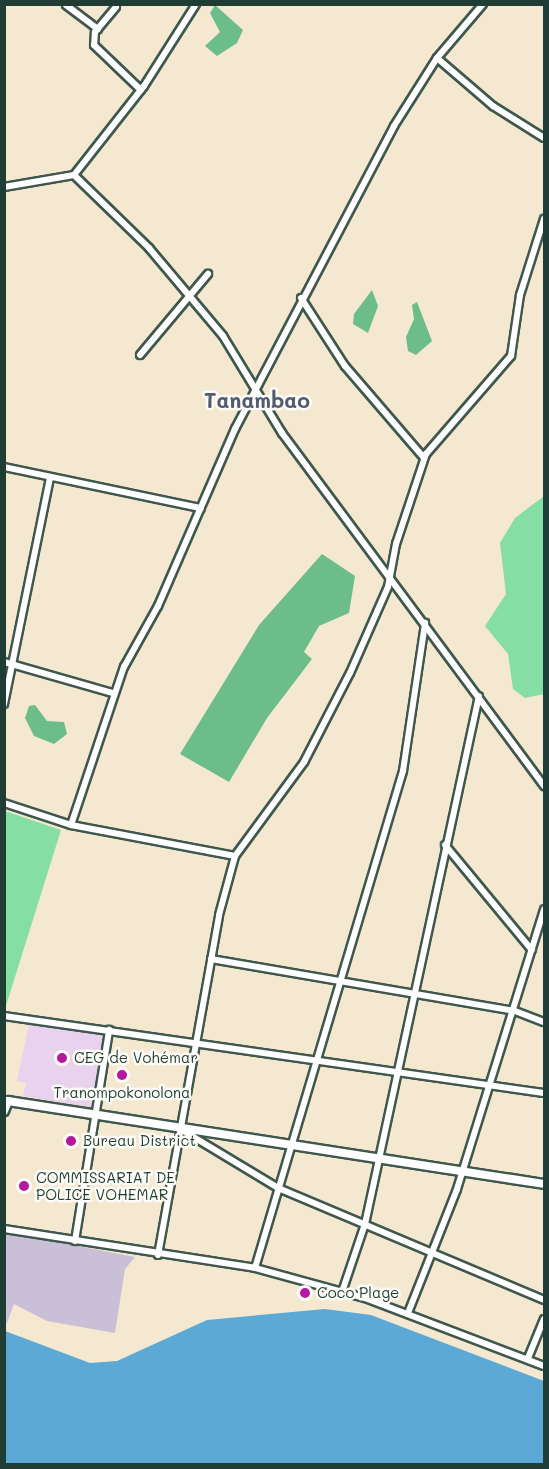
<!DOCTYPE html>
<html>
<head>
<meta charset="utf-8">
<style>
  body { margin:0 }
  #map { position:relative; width:549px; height:1469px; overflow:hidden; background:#f5e8d1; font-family:Mali,sans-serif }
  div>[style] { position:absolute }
  .built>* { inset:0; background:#e9d2ed }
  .industrial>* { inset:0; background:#c9bfd7 }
  .green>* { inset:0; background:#85dea3 }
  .forest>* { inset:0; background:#6cbd89 }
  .water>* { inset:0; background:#5da9d6 }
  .roads { filter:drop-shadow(2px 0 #3f574c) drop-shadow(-2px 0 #3f574c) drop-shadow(0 2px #3f574c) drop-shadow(0 -2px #3f574c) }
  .minor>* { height:6px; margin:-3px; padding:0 3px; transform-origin:3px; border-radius:3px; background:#fff }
  .tertiary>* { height:8px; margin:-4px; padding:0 4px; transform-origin:4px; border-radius:4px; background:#fff }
  .dots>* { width:16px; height:16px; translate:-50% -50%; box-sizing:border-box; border:3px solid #fdfcf7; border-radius:50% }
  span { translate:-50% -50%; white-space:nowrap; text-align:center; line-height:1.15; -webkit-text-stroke:5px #fdfcf7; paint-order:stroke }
  .poi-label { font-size:15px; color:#1f3d34 }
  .left { translate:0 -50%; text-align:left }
  .district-label { font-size:21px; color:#525c71; font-weight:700 }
  .frame { position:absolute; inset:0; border:6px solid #1f3d34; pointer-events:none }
</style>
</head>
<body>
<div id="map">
  <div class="built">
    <div style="clip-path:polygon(29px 1024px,105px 1035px,93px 1108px,23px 1096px,26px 1083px,17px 1081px)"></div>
  </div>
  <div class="industrial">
    <div style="clip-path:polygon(5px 1232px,135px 1257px,125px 1269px,115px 1333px,47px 1321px,14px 1304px,5px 1328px)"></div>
  </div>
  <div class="green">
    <div style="clip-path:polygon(544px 496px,544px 694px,525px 698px,513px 689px,508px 654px,485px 626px,506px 594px,500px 543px,515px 518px)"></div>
    <div style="clip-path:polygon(5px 811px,61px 830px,5px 1009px,4px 811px)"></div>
  </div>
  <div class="forest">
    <div style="clip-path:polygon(215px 5px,243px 30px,237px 43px,217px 56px,205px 46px,220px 32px,210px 13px)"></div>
    <div style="clip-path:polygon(372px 290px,378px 306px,368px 333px,353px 324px,354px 314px)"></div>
    <div style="clip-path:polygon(417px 302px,432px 341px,416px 355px,408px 351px,406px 337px,414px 319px,412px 305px)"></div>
    <div style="clip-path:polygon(322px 554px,355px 576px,349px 613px,319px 626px,304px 652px,312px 659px,267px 718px,229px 782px,180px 754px,259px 625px)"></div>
    <div style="clip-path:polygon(35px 705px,47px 721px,64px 722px,67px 734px,54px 744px,34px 736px,25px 718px,29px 706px)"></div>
  </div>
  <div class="water">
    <div style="clip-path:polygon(325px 1309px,371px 1315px,544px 1381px,544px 1464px,5px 1464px,5px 1331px,90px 1363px,117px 1361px,207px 1320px)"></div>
  </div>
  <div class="roads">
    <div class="minor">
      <div style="left:66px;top:5px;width:40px;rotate:37deg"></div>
      <div style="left:116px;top:7px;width:33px;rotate:130deg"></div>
      <div style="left:95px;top:32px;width:13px;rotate:94deg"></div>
      <div style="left:94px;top:45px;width:65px;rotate:43.8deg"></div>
      <div style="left:437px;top:58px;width:74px;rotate:40.6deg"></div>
      <div style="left:493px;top:106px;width:60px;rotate:32.1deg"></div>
      <div style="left:74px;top:175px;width:113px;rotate:-51.8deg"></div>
      <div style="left:144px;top:86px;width:97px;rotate:-57.6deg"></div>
      <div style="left:4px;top:187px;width:71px;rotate:-9.7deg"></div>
      <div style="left:74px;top:175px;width:105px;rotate:44.2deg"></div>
      <div style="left:149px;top:248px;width:115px;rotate:49.9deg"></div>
      <div style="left:223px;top:336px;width:114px;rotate:58.7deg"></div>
      <div style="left:282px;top:433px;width:440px;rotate:53.4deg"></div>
      <div style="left:301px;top:298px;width:81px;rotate:57.1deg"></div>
      <div style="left:345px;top:366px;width:121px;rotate:49.3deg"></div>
      <div style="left:140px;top:355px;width:106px;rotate:-50deg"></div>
      <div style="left:4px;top:467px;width:201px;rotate:11.8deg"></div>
      <div style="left:4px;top:662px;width:113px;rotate:15.9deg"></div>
      <div style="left:4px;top:704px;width:231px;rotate:-78.5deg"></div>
      <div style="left:4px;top:803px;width:71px;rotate:18.2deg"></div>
      <div style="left:71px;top:825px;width:167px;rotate:10.7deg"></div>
      <div style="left:71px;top:825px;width:167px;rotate:-71.5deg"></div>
      <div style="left:124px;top:667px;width:70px;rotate:-60.9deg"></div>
      <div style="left:158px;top:606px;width:193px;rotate:-66.5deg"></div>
      <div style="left:235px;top:429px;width:342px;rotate:-62.3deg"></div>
      <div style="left:394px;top:126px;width:80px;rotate:-57.7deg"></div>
      <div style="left:437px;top:58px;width:71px;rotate:-49.6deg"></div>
      <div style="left:445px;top:845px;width:136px;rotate:50.4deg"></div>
      <div style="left:211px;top:959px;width:308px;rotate:9.7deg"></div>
      <div style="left:515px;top:1011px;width:31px;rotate:21deg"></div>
      <div style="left:4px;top:1016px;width:545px;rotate:8.12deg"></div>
      <div style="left:182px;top:1130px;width:112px;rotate:31.1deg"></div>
      <div style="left:278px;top:1188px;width:289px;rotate:22.8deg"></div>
      <div style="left:4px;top:1229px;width:254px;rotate:8.8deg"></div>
      <div style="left:255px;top:1268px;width:114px;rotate:15.3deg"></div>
      <div style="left:365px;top:1298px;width:191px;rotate:20.8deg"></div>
      <div style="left:75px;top:1241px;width:214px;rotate:-80.8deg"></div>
      <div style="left:158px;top:1255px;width:345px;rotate:-79.8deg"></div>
      <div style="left:219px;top:915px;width:61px;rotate:-74.8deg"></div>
      <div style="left:235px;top:856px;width:117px;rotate:-53.7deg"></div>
      <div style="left:304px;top:762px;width:100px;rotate:-62.7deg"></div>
      <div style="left:350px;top:673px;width:94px;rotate:-66.2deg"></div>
      <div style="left:388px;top:587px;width:44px;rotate:-79.5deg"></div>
      <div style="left:396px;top:544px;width:95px;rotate:-71.6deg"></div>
      <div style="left:426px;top:454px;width:130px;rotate:-49.1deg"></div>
      <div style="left:511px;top:356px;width:62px;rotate:-81.6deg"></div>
      <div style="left:520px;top:295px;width:80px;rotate:-72.5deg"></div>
      <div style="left:255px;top:1268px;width:519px;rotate:-73.42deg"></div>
      <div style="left:403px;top:771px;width:150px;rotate:-81.5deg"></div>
      <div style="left:342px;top:1292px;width:72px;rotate:-71.3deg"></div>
      <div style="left:365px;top:1224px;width:540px;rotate:-77.82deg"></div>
      <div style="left:408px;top:1313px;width:133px;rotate:-68.4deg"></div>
      <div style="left:457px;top:1189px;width:293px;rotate:-72.7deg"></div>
      <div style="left:528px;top:1358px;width:42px;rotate:-67.7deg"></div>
    </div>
    <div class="tertiary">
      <div style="left:4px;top:1111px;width:11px;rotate:-68deg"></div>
      <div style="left:8px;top:1101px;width:542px;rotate:8.8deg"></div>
    </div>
  </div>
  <div class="dots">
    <div style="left:62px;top:1058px;background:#b5179e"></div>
    <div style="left:122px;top:1075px;background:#b5179e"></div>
    <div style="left:71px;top:1141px;background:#b5179e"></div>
    <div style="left:24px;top:1186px;background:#b5179e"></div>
    <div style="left:305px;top:1293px;background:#b5179e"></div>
  </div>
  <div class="poi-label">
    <span class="left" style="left:74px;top:1058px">CEG de Vohémar</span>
    <span style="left:122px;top:1093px">Tranompokonolona</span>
    <span class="left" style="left:83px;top:1141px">Bureau District</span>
    <span class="left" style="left:36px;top:1186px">COMMISSARIAT DE<br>POLICE VOHEMAR</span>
    <span class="left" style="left:317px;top:1293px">Coco Plage</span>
  </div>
  <div class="district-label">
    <span style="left:257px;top:400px">Tanambao</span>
  </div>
  <div class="frame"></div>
</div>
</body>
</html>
